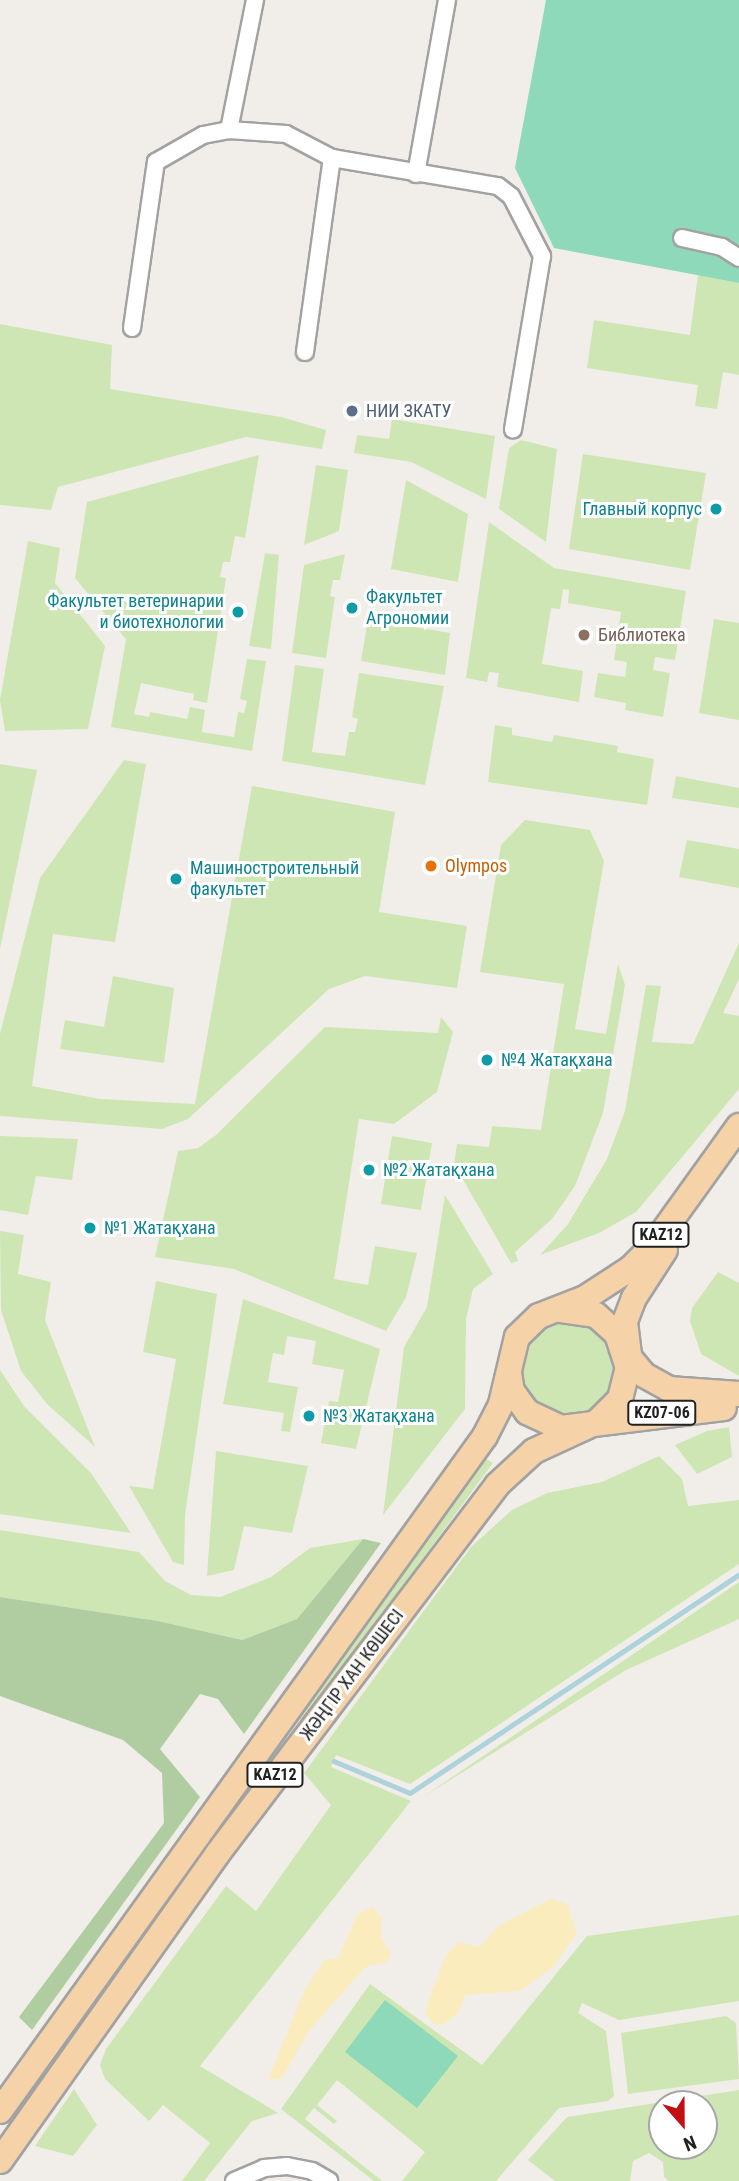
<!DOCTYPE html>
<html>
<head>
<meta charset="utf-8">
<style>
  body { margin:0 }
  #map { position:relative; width:739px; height:2181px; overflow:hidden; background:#f1eee9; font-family:"Roboto Condensed",sans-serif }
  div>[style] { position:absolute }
  .grass>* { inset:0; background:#cee6b3 }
  .round { border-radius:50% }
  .forest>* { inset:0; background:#afcda1 }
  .sand>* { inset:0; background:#faecbd }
  .pitch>* { inset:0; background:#8dd9ba }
  .stream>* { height:4.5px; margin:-2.25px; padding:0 2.25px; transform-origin:2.25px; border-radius:2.25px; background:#add2db }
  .roads { filter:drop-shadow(2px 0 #a2a2a2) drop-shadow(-2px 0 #a2a2a2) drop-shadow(0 2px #a2a2a2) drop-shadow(0 -2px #a2a2a2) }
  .street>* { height:16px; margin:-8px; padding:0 8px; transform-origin:8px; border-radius:8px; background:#fff }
  .primary>* { height:24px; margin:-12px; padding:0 12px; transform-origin:12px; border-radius:12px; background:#f6d2a9 }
  .dots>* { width:19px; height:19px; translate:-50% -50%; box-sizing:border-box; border:4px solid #fff; border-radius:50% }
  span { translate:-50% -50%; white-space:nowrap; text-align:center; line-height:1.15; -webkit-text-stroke:6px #fff; paint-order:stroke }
  .shield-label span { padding:2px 5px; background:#fff; border:2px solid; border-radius:5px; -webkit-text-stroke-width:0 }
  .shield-label { font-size:16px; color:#212121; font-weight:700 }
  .service-label { font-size:18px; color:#4e5e75 }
  .left { translate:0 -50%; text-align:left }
  .culture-label { font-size:18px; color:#0d838f }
  .right { translate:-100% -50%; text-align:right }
  .education-label { font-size:18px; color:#785e54 }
  .food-label { font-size:18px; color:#c56008 }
  .street-label { font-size:18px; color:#212121 }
  .north { position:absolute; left:648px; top:2090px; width:70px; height:70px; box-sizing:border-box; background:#fff; border:2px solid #a6a6a6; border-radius:50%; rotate:159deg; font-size:19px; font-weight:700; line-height:28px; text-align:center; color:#212121 }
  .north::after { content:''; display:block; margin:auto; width:24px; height:32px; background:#c30f14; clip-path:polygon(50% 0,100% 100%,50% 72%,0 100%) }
</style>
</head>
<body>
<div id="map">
  <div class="grass">
    <div style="clip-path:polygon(698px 275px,739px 283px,739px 375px,723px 372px,717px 409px,695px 406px,698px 385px,587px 368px,594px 320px,690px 335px)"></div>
    <div style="clip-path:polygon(0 324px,112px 345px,110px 389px,281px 417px,326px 430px,322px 449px,246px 437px,58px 487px,51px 510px,0 505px)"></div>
    <div style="clip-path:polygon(392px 419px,495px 436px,486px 499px,411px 462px,354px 453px,357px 435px,389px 439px)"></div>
    <div style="clip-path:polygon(521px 440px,557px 449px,546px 542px,499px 509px,509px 448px)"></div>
    <div style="clip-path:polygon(583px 454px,706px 473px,690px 570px,569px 549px)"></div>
    <div style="clip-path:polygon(259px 455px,245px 538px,235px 536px,230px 562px,223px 562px,220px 577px,226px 578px,207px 703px,193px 700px,194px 694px,141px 683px,134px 714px,149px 717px,150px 712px,187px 719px,190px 707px,205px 710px,202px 732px,234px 737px,238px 712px,244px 713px,247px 701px,240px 699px,247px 659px,266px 661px,252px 751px,111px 727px,126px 639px,75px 578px,87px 502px)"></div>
    <div style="clip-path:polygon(316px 465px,348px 470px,339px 531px,304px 545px)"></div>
    <div style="clip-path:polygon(406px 480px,468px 514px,458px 582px,391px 569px)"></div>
    <div style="clip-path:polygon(489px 522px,554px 568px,686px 591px,675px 660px,655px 657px,653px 670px,670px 673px,663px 717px,625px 710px,626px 703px,594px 697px,598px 673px,625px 677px,627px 662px,614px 660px,621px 612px,568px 603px,569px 590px,563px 589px,560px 609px,551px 608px,542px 664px,583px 671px,579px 702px,497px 687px,499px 673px,489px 672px,487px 682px,466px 678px)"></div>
    <div style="clip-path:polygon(28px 541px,60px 548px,55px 583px,105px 646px,88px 729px,5px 731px,0 700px)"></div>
    <div style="clip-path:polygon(265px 553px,279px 555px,271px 649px,249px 646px)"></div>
    <div style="clip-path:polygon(345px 554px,340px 580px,333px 580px,330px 596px,335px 597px,326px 658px,292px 653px,304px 565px)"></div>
    <div style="clip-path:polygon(368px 619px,450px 633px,445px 675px,361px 661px)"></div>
    <div style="clip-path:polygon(714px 619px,739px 623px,739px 720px,699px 713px)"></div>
    <div style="clip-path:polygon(295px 665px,324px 669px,312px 752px,345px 756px,349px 732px,355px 732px,358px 719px,352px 717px,359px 673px,444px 686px,425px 785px,282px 761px)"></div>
    <div style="clip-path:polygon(495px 725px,512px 728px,512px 735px,552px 742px,554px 735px,618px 746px,617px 752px,654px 759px,647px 805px,488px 782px)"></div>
    <div style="clip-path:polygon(124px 760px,146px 764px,115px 942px,53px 934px,32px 1086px,100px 1099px,195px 1104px,252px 786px,395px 812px,379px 912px,467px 926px,457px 988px,365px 976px,329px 989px,188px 1119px,162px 1129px,0 1116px,0 1034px,40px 878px)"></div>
    <div style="clip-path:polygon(0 764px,37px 770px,0 949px)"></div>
    <div style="clip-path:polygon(676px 776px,739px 788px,739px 808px,672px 798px)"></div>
    <div style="clip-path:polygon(525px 820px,590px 830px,604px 861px,575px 1029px,606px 1034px,618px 964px,625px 985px,603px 1113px,575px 1186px,552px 1219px,515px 1252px,518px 1261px,511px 1263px,454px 1164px,457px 1144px,489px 1147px,492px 1126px,541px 1130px,564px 984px,480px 972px,501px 845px)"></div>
    <div style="clip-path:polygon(687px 840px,739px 849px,739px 888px,679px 877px)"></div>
    <div style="clip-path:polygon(739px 943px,739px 979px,723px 1013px,739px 1016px,739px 1089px,636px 1212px,599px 1233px,540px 1255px,568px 1224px,607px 1159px,625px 1111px,646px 985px,661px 986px,652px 1042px,693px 1044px)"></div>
    <div style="clip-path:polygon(113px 976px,174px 988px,164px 1063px,60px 1049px,65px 1020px,104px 1027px)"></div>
    <div style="clip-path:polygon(441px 1017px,453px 1032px,437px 1092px,394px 1124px,359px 1119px,334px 1279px,368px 1285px,375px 1246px,417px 1253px,406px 1297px,386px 1331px,234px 1269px,155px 1257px,178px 1151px,198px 1148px,216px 1135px,325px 1027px,438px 1033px)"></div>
    <div style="clip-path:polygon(0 1136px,78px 1139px,72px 1180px,36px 1176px,28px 1215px,0 1210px)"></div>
    <div style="clip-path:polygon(392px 1136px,432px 1143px,421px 1210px,381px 1204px)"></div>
    <div style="clip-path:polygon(445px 1195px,493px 1274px,473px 1289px,466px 1319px,465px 1409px,383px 1515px,404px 1347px,427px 1307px)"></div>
    <div style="clip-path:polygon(0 1231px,24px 1235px,18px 1274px,51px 1282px,45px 1320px,95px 1447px,47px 1404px,21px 1371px,1px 1310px)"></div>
    <div style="clip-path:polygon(718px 1272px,739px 1283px,739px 1376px,701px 1354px,690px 1321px,692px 1308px)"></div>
    <div style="clip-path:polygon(156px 1281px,217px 1294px,185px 1515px,184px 1565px,173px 1562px,129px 1486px,153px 1489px,176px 1359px,143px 1352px)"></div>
    <div style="clip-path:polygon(243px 1299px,380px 1349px,356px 1449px,321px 1443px,329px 1401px,338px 1402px,344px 1370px,312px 1364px,316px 1341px,287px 1336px,284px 1355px,273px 1353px,268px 1382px,298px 1387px,290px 1432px,281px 1431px,284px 1413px,223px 1404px)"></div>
    <div class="round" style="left:521px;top:1323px;width:94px;height:94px"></div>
    <div style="clip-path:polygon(0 1370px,24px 1406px,91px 1473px,131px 1533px,0 1514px)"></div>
    <div style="clip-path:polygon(729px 1427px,732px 1457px,697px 1474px,675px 1445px,707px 1431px)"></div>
    <div style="clip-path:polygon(216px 1451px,308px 1466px,292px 1533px,244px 1526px,234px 1570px,207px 1576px)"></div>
    <div style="clip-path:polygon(659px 1456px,682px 1479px,688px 1506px,739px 1500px,739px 1564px,410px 1784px,336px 1755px,331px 1767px,411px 1801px,200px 2066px,278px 2113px,252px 2121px,204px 2181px,182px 2181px,210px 2143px,163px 2105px,149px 2121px,105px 2079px,100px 2065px,106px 2049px,226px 1886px,256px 1911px,331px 1805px,304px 1773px,471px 1547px,512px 1510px,547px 1493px,602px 1482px)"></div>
    <div style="clip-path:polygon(486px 1459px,493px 1463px,303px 1721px,296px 1717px)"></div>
    <div style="clip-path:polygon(0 1530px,139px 1552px,165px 1581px,191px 1595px,220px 1597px,271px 1577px,310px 1548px,363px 1539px,297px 1619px,242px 1640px,158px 1621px,0 1597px)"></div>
    <div style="clip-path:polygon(739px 1582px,739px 1619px,626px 1670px,423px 1797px)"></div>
    <div style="clip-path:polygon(281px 1737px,288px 1741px,66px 2048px,60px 2043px)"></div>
    <div style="clip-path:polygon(739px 1915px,739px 2001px,619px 2020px,582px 2003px,578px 2013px,606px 2031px,614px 2096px,608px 2101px,559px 2108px,496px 2181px,402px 2181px,425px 2152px,337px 2080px,317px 2105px,337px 2121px,334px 2124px,314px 2108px,305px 2119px,382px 2181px,374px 2181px,281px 2109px,370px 1984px,482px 2065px,587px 1936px)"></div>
    <div style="clip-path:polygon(726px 2016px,736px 2023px,739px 2079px,628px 2094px,621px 2033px)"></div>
    <div style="clip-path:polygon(74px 2089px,97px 2125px,73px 2156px,35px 2146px)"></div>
    <div style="clip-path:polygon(evenodd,739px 2090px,739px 2181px,669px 2181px,664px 2177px,663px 2162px,649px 2153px,633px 2161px,630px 2181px,555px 2181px,528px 2160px,567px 2117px,739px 2090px,662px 2104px,704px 2104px,704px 2146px,662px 2146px,662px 2104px)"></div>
  </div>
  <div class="forest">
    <div style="clip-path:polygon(363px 1539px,381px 1543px,244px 1734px,218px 1699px,200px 1694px,160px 1749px,200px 1797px,32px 2030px,19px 2017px,164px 1823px,162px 1773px,123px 1740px,0 1696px,0 1597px,158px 1621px,242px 1640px,297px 1619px)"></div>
  </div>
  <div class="sand">
    <div style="clip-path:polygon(551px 1899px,567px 1904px,577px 1933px,553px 1967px,520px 1991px,465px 1995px,458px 2013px,444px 2024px,434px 2024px,426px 2015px,427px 2005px,446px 1955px,459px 1942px,480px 1947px,498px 1926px)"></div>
    <div style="clip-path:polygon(372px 1907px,381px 1916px,381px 1938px,391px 1953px,387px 1962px,365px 1967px,309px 2031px,282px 2078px,268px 2080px,305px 1989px,325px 1959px,338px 1959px,357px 1915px)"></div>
  </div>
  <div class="pitch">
    <div style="clip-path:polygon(546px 0,739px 0,739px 283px,554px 248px,515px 168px)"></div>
    <div style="clip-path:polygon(385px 2000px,458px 2056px,417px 2108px,345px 2052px)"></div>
  </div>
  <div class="stream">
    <div style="left:334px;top:1761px;width:82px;rotate:22.8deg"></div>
    <div style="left:410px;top:1793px;width:395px;rotate:-33.6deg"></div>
  </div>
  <div class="roads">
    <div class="street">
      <div style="left:229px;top:130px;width:133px;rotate:-78.7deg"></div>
      <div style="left:416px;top:174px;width:177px;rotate:-79.9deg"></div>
      <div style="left:682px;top:238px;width:41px;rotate:12.7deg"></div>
      <div style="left:722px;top:247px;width:20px;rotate:33deg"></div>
      <div style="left:132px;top:328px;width:168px;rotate:-81.8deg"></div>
      <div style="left:156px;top:162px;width:54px;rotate:-29.9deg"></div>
      <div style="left:203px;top:135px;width:26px;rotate:-11deg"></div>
      <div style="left:229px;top:130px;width:57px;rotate:4deg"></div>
      <div style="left:286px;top:134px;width:52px;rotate:27.6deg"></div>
      <div style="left:332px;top:158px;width:168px;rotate:9.6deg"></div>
      <div style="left:498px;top:186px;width:16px;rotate:38deg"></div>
      <div style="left:511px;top:196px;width:68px;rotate:62.7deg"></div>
      <div style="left:542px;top:256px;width:176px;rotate:99.5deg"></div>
      <div style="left:305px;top:352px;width:196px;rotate:-82.1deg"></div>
      <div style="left:234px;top:2181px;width:33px;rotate:-23deg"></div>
      <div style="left:264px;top:2168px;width:23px;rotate:-5deg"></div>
      <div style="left:287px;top:2166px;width:25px;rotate:11deg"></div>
      <div style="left:312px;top:2171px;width:20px;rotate:30deg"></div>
    </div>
    <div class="primary">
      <div style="left:665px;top:1250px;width:57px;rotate:122.9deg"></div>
      <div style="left:634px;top:1298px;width:26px;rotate:111deg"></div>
      <div style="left:625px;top:1322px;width:35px;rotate:83deg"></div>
      <div style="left:629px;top:1357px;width:23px;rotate:50deg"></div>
      <div style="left:644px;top:1375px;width:29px;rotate:29deg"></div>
      <div style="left:669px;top:1389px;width:70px;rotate:4.1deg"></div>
      <div style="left:509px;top:1373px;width:18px;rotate:81deg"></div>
      <div style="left:512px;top:1391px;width:26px;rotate:54deg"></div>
      <div style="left:527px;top:1412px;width:38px;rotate:25deg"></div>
      <div style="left:561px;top:1428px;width:164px;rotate:-7deg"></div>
      <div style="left:0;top:2111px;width:831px;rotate:-54.3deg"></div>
      <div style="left:485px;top:1436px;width:36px;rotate:-63deg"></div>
      <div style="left:501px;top:1404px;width:69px;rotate:-76.6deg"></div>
      <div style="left:517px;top:1337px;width:30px;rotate:-44deg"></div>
      <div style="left:539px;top:1316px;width:49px;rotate:-21.4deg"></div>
      <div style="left:585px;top:1298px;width:55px;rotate:-33.1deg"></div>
      <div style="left:631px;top:1268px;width:30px;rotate:-45deg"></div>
      <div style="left:652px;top:1247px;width:149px;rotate:-54.3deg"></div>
      <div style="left:0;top:2161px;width:377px;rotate:-54.7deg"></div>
      <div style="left:218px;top:1853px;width:462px;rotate:-52.8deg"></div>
      <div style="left:497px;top:1485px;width:50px;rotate:-42.6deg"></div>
      <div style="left:534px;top:1451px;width:69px;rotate:-24.7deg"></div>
      <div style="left:597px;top:1422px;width:33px;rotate:-45deg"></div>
      <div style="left:620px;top:1399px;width:32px;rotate:-76deg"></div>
      <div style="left:628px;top:1368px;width:36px;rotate:-108deg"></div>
      <div style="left:617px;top:1334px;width:28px;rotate:-138deg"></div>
      <div style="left:596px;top:1315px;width:35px;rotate:-172deg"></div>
    </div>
  </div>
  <div class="dots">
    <div style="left:352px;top:411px;background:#5c6f8a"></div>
    <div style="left:716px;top:509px;background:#0f9aa8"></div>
    <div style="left:352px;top:608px;background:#0f9aa8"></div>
    <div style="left:238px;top:612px;background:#0f9aa8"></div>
    <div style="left:584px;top:635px;background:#8d6e63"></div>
    <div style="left:431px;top:866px;background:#e8710a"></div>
    <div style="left:176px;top:879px;background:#0f9aa8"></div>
    <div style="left:487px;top:1060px;background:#0f9aa8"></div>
    <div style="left:369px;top:1170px;background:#0f9aa8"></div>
    <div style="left:90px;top:1228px;background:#0f9aa8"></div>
    <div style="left:309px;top:1416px;background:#0f9aa8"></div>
  </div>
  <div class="shield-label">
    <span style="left:661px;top:1235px">KAZ12</span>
    <span style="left:662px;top:1413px">KZ07-06</span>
    <span style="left:275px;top:1775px">KAZ12</span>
  </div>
  <div class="service-label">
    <span class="left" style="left:366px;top:411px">НИИ ЗКАТУ</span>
  </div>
  <div class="culture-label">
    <span class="right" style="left:702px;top:509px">Главный корпус</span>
    <span class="left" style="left:366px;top:608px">Факультет<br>Агрономии</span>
    <span class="right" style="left:224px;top:612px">Факультет ветеринарии<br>и биотехнологии</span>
    <span class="left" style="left:190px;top:879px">Машиностроительный<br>факультет</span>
    <span class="left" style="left:501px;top:1060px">№4 Жатақхана</span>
    <span class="left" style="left:383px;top:1170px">№2 Жатақхана</span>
    <span class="left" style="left:104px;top:1228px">№1 Жатақхана</span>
    <span class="left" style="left:323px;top:1416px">№3 Жатақхана</span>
  </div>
  <div class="education-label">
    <span class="left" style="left:598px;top:635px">Библиотека</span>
  </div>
  <div class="food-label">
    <span class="left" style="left:445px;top:866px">Olympos</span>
  </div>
  <div class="street-label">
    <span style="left:352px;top:1675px;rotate:-53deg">ЖӘҢГІР ХАН КӨШЕСІ</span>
  </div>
  <div class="north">N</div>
</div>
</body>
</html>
